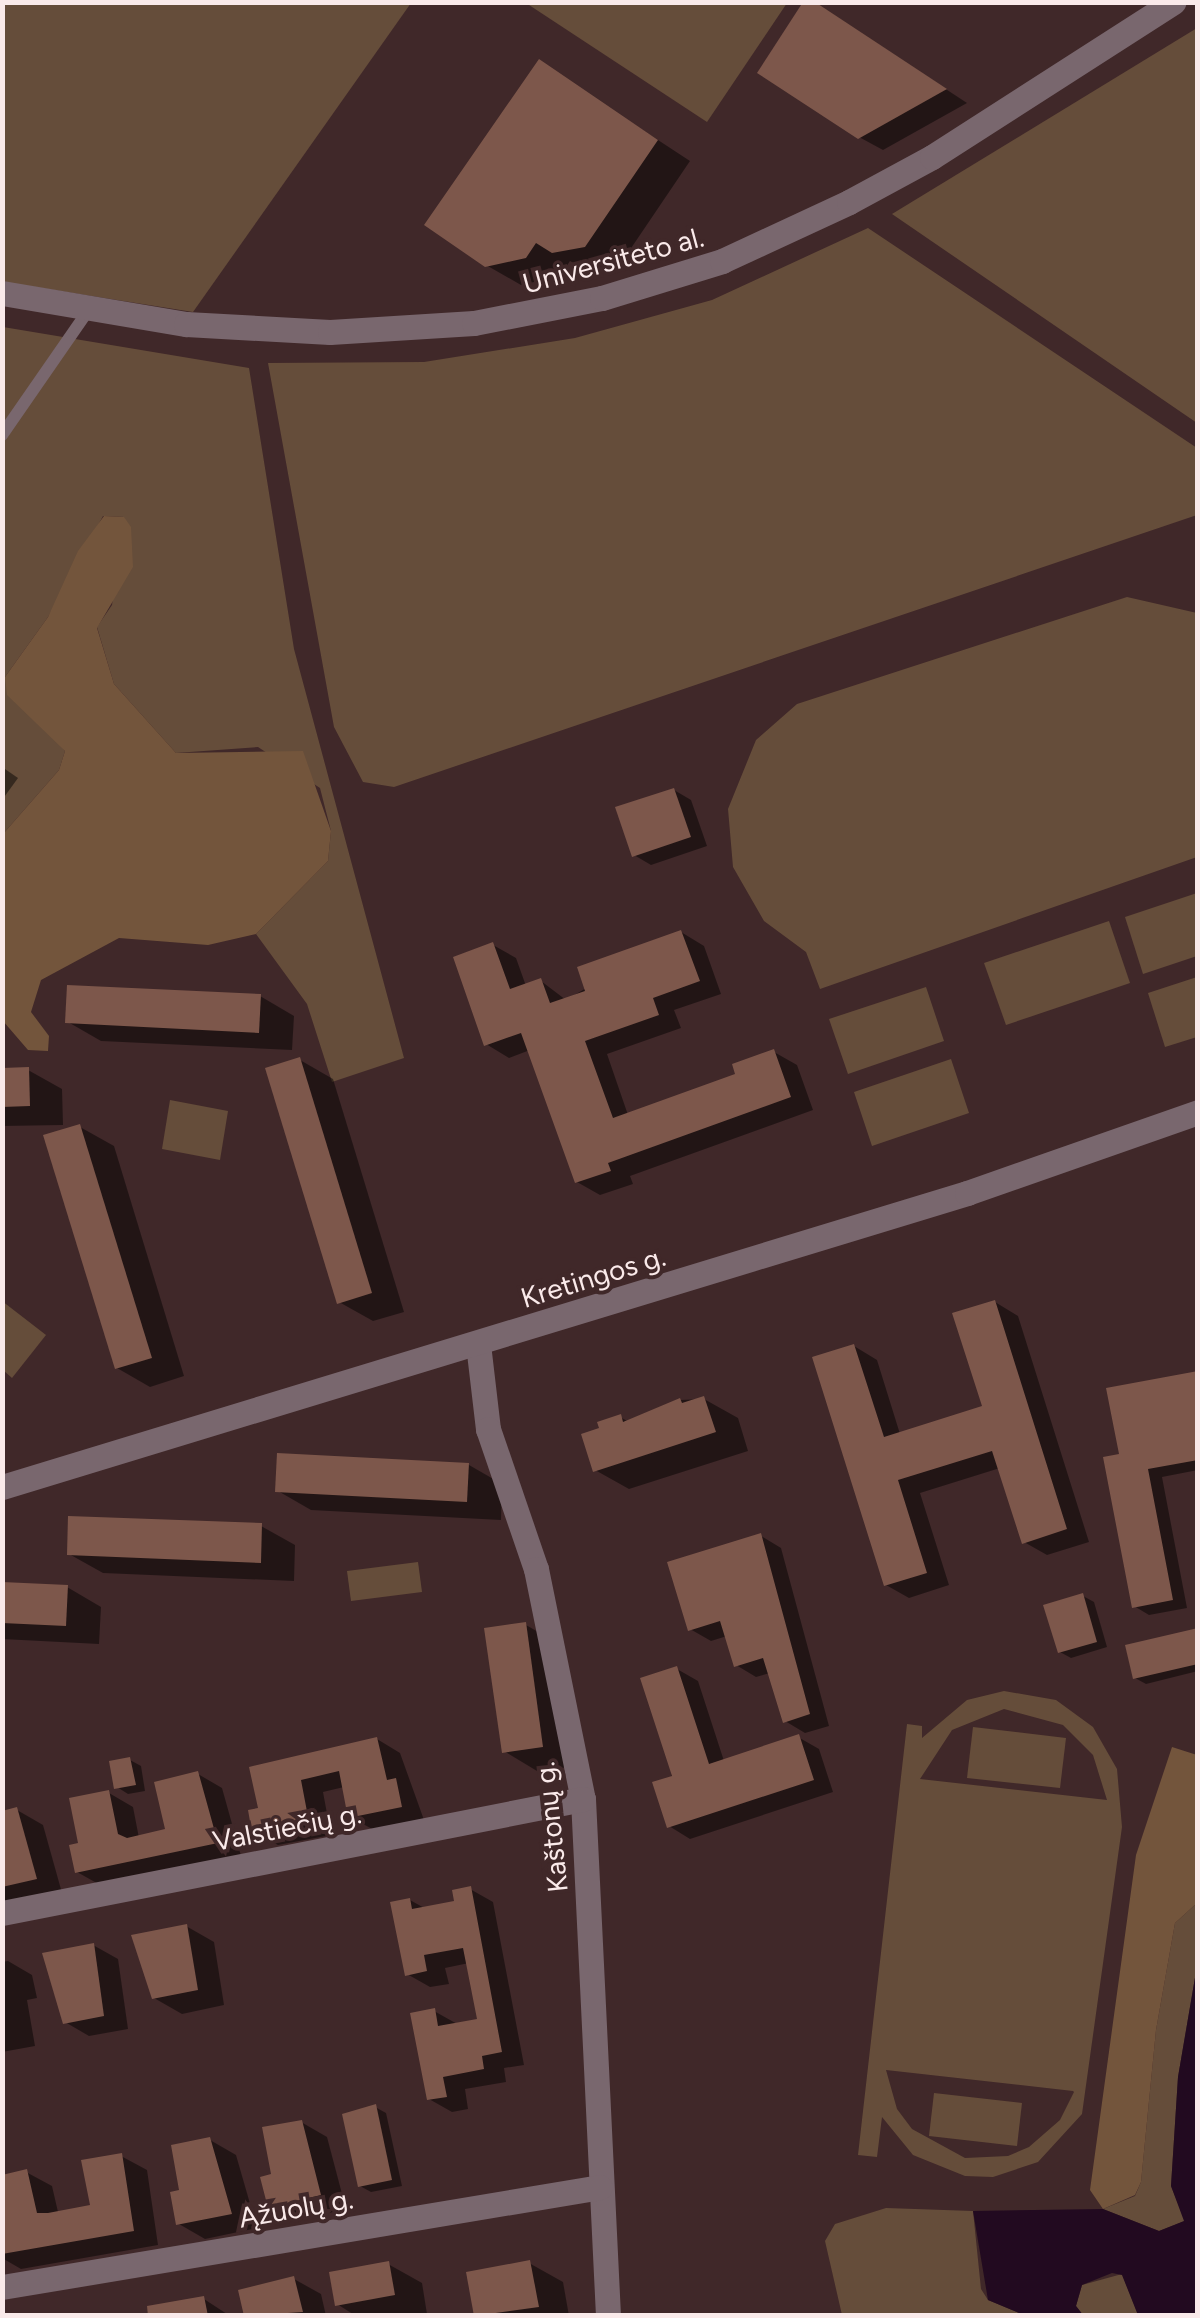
<!DOCTYPE html>
<html>
<head>
<meta charset="utf-8">
<style>
  body { margin:0 }
  #map { position:relative; width:1200px; height:2318px; overflow:hidden; background:#402829; font-family:Figtree,sans-serif }
  div>[style] { position:absolute }
  .green>* { inset:0; background:#654d3a }
  .forest>* { inset:0; background:#73553c }
  .water>* { inset:0; background:#220a20 }
  .shadow>* { inset:0; background:#0007 }
  .building>* { inset:0; background:#7d574b }
  .lane>* { height:12px; margin:-6px; padding:0 6px; transform-origin:6px; border-radius:6px; background:#79676e }
  .street>* { height:25px; margin:-12.5px; padding:0 12.5px; transform-origin:12.5px; border-radius:12.5px; background:#79676e }
  span { translate:-50% -50%; white-space:nowrap; text-align:center; line-height:1.15; -webkit-text-stroke:8px #402829; paint-order:stroke }
  .street-label { font-size:28px; color:#faeaea }
  .frame { position:absolute; inset:0; border:5px solid #faeaea; pointer-events:none }
</style>
</head>
<body>
<div id="map">
  <div class="green">
    <div style="clip-path:polygon(3px 3px,411px 3px,193px 312px,3px 282px)"></div>
    <div style="clip-path:polygon(526px 3px,787px 3px,707px 122px)"></div>
    <div style="clip-path:polygon(1197px 28px,1197px 423px,892px 214px)"></div>
    <div style="clip-path:polygon(868px 228px,1197px 448px,1197px 515px,394px 787px,363px 782px,334px 727px,268px 363px,424px 362px,575px 338px,712px 300px)"></div>
    <div style="clip-path:polygon(3px 327px,249px 368px,294px 649px,404px 1058px,332px 1082px,307px 1004px,256px 934px,328px 861px,331px 831px,320px 788px,258px 747px,176px 753px,114px 684px,97px 627px,112px 605px,124px 517px,103px 516px,48px 617px,5px 677px,65px 751px,59px 770px,3px 834px)"></div>
    <div style="clip-path:polygon(1127px 597px,1197px 613px,1197px 857px,820px 989px,806px 952px,764px 921px,733px 867px,728px 809px,756px 740px,797px 704px)"></div>
    <div style="clip-path:polygon(1197px 893px,1197px 956px,1143px 974px,1125px 917px)"></div>
    <div style="clip-path:polygon(1109px 921px,1130px 983px,1006px 1025px,984px 963px)"></div>
    <div style="clip-path:polygon(1197px 977px,1197px 1037px,1165px 1047px,1148px 993px)"></div>
    <div style="clip-path:polygon(926px 987px,944px 1041px,848px 1074px,829px 1019px)"></div>
    <div style="clip-path:polygon(951px 1059px,969px 1113px,872px 1146px,854px 1092px)"></div>
    <div style="clip-path:polygon(170px 1100px,228px 1111px,220px 1160px,162px 1149px)"></div>
    <div style="clip-path:polygon(2px 1301px,46px 1335px,12px 1378px,3px 1370px)"></div>
    <div style="clip-path:polygon(418px 1562px,422px 1592px,351px 1601px,347px 1571px)"></div>
    <div style="clip-path:polygon(evenodd,1004px 1691px,1056px 1700px,1093px 1727px,1117px 1769px,1122px 1827px,1082px 2114px,1038px 2162px,993px 2177px,965px 2176px,913px 2155px,882px 2117px,877px 2157px,858px 2155px,907px 1724px,922px 1726px,922px 1738px,967px 1700px,1004px 1691px,1004px 1709px,1063px 1725px,1093px 1755px,1107px 1800px,920px 1779px,952px 1730px,1004px 1709px,1004px 1691px,886px 2070px,1073px 2091px,1074px 2092px,1060px 2120px,1029px 2147px,1008px 2156px,965px 2158px,912px 2129px,897px 2109px,886px 2070px)"></div>
    <div style="clip-path:polygon(973px 1727px,1066px 1738px,1060px 1788px,967px 1778px)"></div>
    <div style="clip-path:polygon(1197px 1903px,1197px 1966px,1178px 2077px,1171px 2186px,1185px 2221px,1159px 2231px,1103px 2209px,1135px 2196px,1141px 2182px,1156px 2030px,1175px 1923px)"></div>
    <div style="clip-path:polygon(934px 2093px,1022px 2103px,1017px 2146px,929px 2136px)"></div>
    <div style="clip-path:polygon(886px 2208px,973px 2211px,981px 2289px,988px 2300px,1024px 2315px,842px 2315px,825px 2241px,835px 2224px)"></div>
    <div style="clip-path:polygon(1122px 2274px,1138px 2315px,1083px 2315px,1076px 2306px,1082px 2285px)"></div>
  </div>
  <div class="forest">
    <div style="clip-path:polygon(104px 516px,124px 517px,131px 527px,133px 567px,97px 628px,114px 684px,176px 753px,303px 751px,331px 831px,328px 861px,256px 934px,208px 945px,119px 938px,41px 980px,31px 1012px,49px 1036px,48px 1051px,28px 1050px,3px 1021px,3px 834px,59px 770px,65px 751px,7px 695px,5px 677px,48px 617px,78px 551px)"></div>
    <div style="clip-path:polygon(1172px 1747px,1197px 1755px,1197px 1903px,1175px 1923px,1156px 2030px,1141px 2182px,1135px 2195px,1103px 2209px,1090px 2190px,1136px 1855px)"></div>
  </div>
  <div class="water">
    <div style="clip-path:polygon(1197px 1966px,1197px 2315px,1138px 2315px,1122px 2275px,1112px 2273px,1082px 2285px,1076px 2306px,1083px 2315px,1024px 2315px,988px 2300px,973px 2211px,1103px 2209px,1159px 2231px,1184px 2221px,1171px 2186px,1178px 2077px)"></div>
  </div>
  <div class="shadow">
    <div style="clip-path:polygon(830px 13px,967px 103px,883px 150px,859px 137px)"></div>
    <div style="clip-path:polygon(539px 62px,690px 161px,619px 266px,588px 271px,570px 261px,560px 276px,521px 285px,486px 265px)"></div>
    <div style="clip-path:polygon(2px 767px,18px 778px,2px 800px)"></div>
    <div style="clip-path:polygon(674px 790px,691px 800px,707px 846px,651px 865px,634px 855px)"></div>
    <div style="clip-path:polygon(681px 932px,704px 946px,721px 994px,674px 1010px,681px 1028px,607px 1054px,628px 1115px,738px 1075px,774px 1052px,797px 1065px,813px 1110px,630px 1176px,633px 1184px,600px 1195px,577px 1182px,530px 1050px,509px 1058px,486px 1044px,493px 945px,516px 958px,526px 986px,541px 981px,566px 1000px)"></div>
    <div style="clip-path:polygon(260px 996px,294px 1016px,292px 1050px,101px 1041px,68px 1022px)"></div>
    <div style="clip-path:polygon(300px 1060px,333px 1079px,404px 1312px,373px 1321px,339px 1302px)"></div>
    <div style="clip-path:polygon(2px 1070px,28px 1070px,62px 1089px,63px 1125px,2px 1126px)"></div>
    <div style="clip-path:polygon(80px 1127px,114px 1146px,184px 1376px,150px 1387px,117px 1368px)"></div>
    <div style="clip-path:polygon(995px 1302px,1018px 1316px,1089px 1542px,1047px 1555px,1024px 1542px,1000px 1468px,920px 1493px,949px 1585px,909px 1598px,886px 1585px,854px 1346px,877px 1360px,900px 1434px,985px 1408px)"></div>
    <div style="clip-path:polygon(1198px 1374px,1198px 1470px,1162px 1477px,1187px 1608px,1149px 1615px,1134px 1606px,1122px 1456px)"></div>
    <div style="clip-path:polygon(704px 1399px,738px 1418px,748px 1451px,629px 1489px,595px 1470px,620px 1417px,629px 1422px,680px 1400px)"></div>
    <div style="clip-path:polygon(469px 1465px,502px 1484px,501px 1520px,311px 1510px,278px 1491px)"></div>
    <div style="clip-path:polygon(261px 1526px,295px 1545px,294px 1581px,103px 1573px,69px 1554px)"></div>
    <div style="clip-path:polygon(761px 1536px,781px 1548px,829px 1726px,805px 1733px,785px 1721px,770px 1673px,756px 1677px,736px 1665px,727px 1636px,711px 1641px,690px 1629px)"></div>
    <div style="clip-path:polygon(2px 1584px,67px 1587px,101px 1607px,99px 1644px,2px 1639px)"></div>
    <div style="clip-path:polygon(1083px 1596px,1094px 1602px,1107px 1647px,1071px 1658px,1060px 1652px)"></div>
    <div style="clip-path:polygon(526px 1625px,559px 1644px,576px 1766px,537px 1771px,504px 1751px)"></div>
    <div style="clip-path:polygon(1198px 1630px,1198px 1671px,1146px 1684px,1135px 1678px)"></div>
    <div style="clip-path:polygon(677px 1669px,698px 1681px,724px 1761px,798px 1737px,819px 1749px,833px 1792px,690px 1839px,669px 1826px)"></div>
    <div style="clip-path:polygon(377px 1739px,400px 1753px,424px 1820px,374px 1830px,350px 1817px,344px 1787px,323px 1792px,331px 1835px,278px 1845px,254px 1832px,261px 1810px,252px 1769px)"></div>
    <div style="clip-path:polygon(130px 1760px,141px 1766px,145px 1791px,128px 1794px,117px 1787px)"></div>
    <div style="clip-path:polygon(198px 1774px,222px 1788px,241px 1856px,102px 1886px,77px 1872px,81px 1845px,109px 1793px,133px 1807px,139px 1838px,168px 1831px)"></div>
    <div style="clip-path:polygon(17px 1810px,43px 1825px,62px 1893px,11px 1904px,2px 1899px,2px 1814px)"></div>
    <div style="clip-path:polygon(470px 1889px,493px 1902px,524px 2065px,504px 2068px,506px 2082px,465px 2089px,468px 2109px,452px 2112px,429px 2099px,434px 2011px,459px 2025px,480px 2021px,469px 1963px,445px 1968px,449px 1984px,430px 1987px,407px 1974px,410px 1900px,426px 1909px,457px 1903px)"></div>
    <div style="clip-path:polygon(186px 1926px,214px 1942px,224px 2005px,182px 2014px,154px 1998px)"></div>
    <div style="clip-path:polygon(93px 1945px,118px 1959px,128px 2029px,89px 2036px,65px 2022px)"></div>
    <div style="clip-path:polygon(8px 1961px,32px 1975px,37px 1998px,27px 2000px,35px 2046px,2px 2052px,2px 1962px)"></div>
    <div style="clip-path:polygon(375px 2107px,386px 2113px,402px 2186px,371px 2192px,360px 2186px)"></div>
    <div style="clip-path:polygon(301px 2122px,327px 2137px,346px 2209px,295px 2221px,270px 2207px,274px 2176px)"></div>
    <div style="clip-path:polygon(210px 2140px,236px 2155px,257px 2228px,205px 2239px,179px 2224px,182px 2192px)"></div>
    <div style="clip-path:polygon(121px 2156px,147px 2170px,158px 2245px,21px 2269px,2px 2258px,2px 2178px,26px 2172px,52px 2186px,58px 2212px,93px 2207px)"></div>
    <div style="clip-path:polygon(529px 2263px,563px 2282px,569px 2316px,477px 2316px)"></div>
    <div style="clip-path:polygon(388px 2264px,422px 2283px,427px 2314px,356px 2316px,337px 2304px)"></div>
    <div style="clip-path:polygon(294px 2279px,321px 2294px,326px 2316px,249px 2316px)"></div>
    <div style="clip-path:polygon(204px 2299px,230px 2316px,151px 2316px)"></div>
  </div>
  <div class="building">
    <div style="clip-path:polygon(803px 2px,815px 2px,947px 89px,858px 139px,757px 73px)"></div>
    <div style="clip-path:polygon(539px 59px,658px 140px,585px 247px,552px 253px,536px 243px,526px 258px,485px 267px,424px 225px)"></div>
    <div style="clip-path:polygon(674px 788px,691px 837px,632px 857px,615px 807px)"></div>
    <div style="clip-path:polygon(681px 930px,700px 981px,653px 998px,659px 1015px,585px 1041px,613px 1118px,735px 1074px,732px 1064px,774px 1049px,791px 1097px,608px 1163px,611px 1171px,575px 1183px,521px 1033px,484px 1046px,453px 957px,493px 942px,510px 989px,541px 978px,550px 1003px,585px 991px,577px 967px)"></div>
    <div style="clip-path:polygon(67px 985px,261px 994px,259px 1033px,65px 1023px)"></div>
    <div style="clip-path:polygon(300px 1057px,372px 1293px,337px 1304px,265px 1068px)"></div>
    <div style="clip-path:polygon(29px 1067px,30px 1106px,2px 1107px,2px 1068px)"></div>
    <div style="clip-path:polygon(80px 1124px,152px 1358px,115px 1369px,43px 1135px)"></div>
    <div style="clip-path:polygon(995px 1300px,1067px 1529px,1022px 1544px,992px 1451px,898px 1480px,927px 1573px,884px 1586px,812px 1357px,854px 1344px,884px 1437px,982px 1406px,952px 1313px)"></div>
    <div style="clip-path:polygon(1198px 1371px,1198px 1460px,1148px 1469px,1173px 1600px,1132px 1608px,1103px 1457px,1119px 1454px,1106px 1388px)"></div>
    <div style="clip-path:polygon(704px 1396px,716px 1432px,593px 1472px,581px 1434px,599px 1428px,597px 1422px,621px 1414px,623px 1422px,680px 1398px,682px 1403px)"></div>
    <div style="clip-path:polygon(277px 1453px,469px 1463px,467px 1502px,275px 1492px)"></div>
    <div style="clip-path:polygon(68px 1516px,262px 1523px,261px 1563px,67px 1555px)"></div>
    <div style="clip-path:polygon(761px 1533px,810px 1714px,783px 1723px,763px 1658px,734px 1667px,720px 1621px,688px 1631px,667px 1562px)"></div>
    <div style="clip-path:polygon(2px 1582px,68px 1585px,66px 1626px,2px 1623px)"></div>
    <div style="clip-path:polygon(1083px 1593px,1097px 1642px,1058px 1653px,1043px 1605px)"></div>
    <div style="clip-path:polygon(526px 1622px,543px 1747px,502px 1753px,484px 1628px)"></div>
    <div style="clip-path:polygon(1198px 1628px,1198px 1664px,1133px 1679px,1125px 1645px)"></div>
    <div style="clip-path:polygon(677px 1666px,709px 1764px,799px 1734px,814px 1780px,667px 1828px,652px 1782px,672px 1776px,640px 1678px)"></div>
    <div style="clip-path:polygon(377px 1737px,387px 1780px,396px 1778px,402px 1807px,348px 1818px,339px 1771px,301px 1780px,309px 1822px,252px 1833px,248px 1810px,258px 1808px,249px 1767px)"></div>
    <div style="clip-path:polygon(130px 1757px,136px 1785px,114px 1789px,109px 1761px)"></div>
    <div style="clip-path:polygon(198px 1771px,218px 1843px,75px 1873px,69px 1845px,78px 1843px,69px 1798px,109px 1790px,118px 1834px,127px 1838px,165px 1829px,154px 1782px)"></div>
    <div style="clip-path:polygon(17px 1807px,37px 1879px,2px 1887px,2px 1811px)"></div>
    <div style="clip-path:polygon(471px 1886px,502px 2052px,482px 2056px,484px 2069px,443px 2077px,447px 2097px,427px 2100px,410px 2013px,435px 2008px,438px 2026px,477px 2019px,463px 1948px,424px 1955px,427px 1971px,405px 1976px,390px 1902px,410px 1898px,412px 1909px,454px 1901px,452px 1890px)"></div>
    <div style="clip-path:polygon(187px 1924px,198px 1990px,152px 1999px,131px 1935px)"></div>
    <div style="clip-path:polygon(94px 1943px,104px 2016px,63px 2024px,42px 1953px)"></div>
    <div style="clip-path:polygon(376px 2104px,392px 2180px,358px 2187px,342px 2114px)"></div>
    <div style="clip-path:polygon(302px 2120px,321px 2195px,268px 2208px,260px 2177px,271px 2174px,262px 2127px)"></div>
    <div style="clip-path:polygon(210px 2137px,232px 2214px,176px 2225px,170px 2192px,179px 2190px,171px 2145px)"></div>
    <div style="clip-path:polygon(122px 2153px,134px 2231px,2px 2254px,2px 2175px,27px 2169px,37px 2213px,48px 2213px,90px 2205px,81px 2160px)"></div>
    <div style="clip-path:polygon(530px 2260px,539px 2307px,474px 2316px,466px 2272px)"></div>
    <div style="clip-path:polygon(389px 2261px,395px 2295px,335px 2306px,329px 2272px)"></div>
    <div style="clip-path:polygon(294px 2276px,303px 2312px,244px 2316px,238px 2290px)"></div>
    <div style="clip-path:polygon(204px 2296px,208px 2316px,148px 2316px,147px 2306px)"></div>
  </div>
  <div class="lane">
    <div style="left:2px;top:435px;width:151px;rotate:-55.3deg"></div>
  </div>
  <div class="street">
    <div style="left:2px;top:293px;width:187px;rotate:9.6deg"></div>
    <div style="left:186px;top:324px;width:144px;rotate:3.2deg"></div>
    <div style="left:330px;top:332px;width:144px;rotate:-3.6deg"></div>
    <div style="left:474px;top:323px;width:130px;rotate:-11.1deg"></div>
    <div style="left:602px;top:298px;width:126px;rotate:-17.1deg"></div>
    <div style="left:722px;top:261px;width:140px;rotate:-24.9deg"></div>
    <div style="left:849px;top:202px;width:94px;rotate:-28.5deg"></div>
    <div style="left:932px;top:157px;width:287px;rotate:-32.7deg"></div>
    <div style="left:478px;top:1344px;width:86px;rotate:83.3deg"></div>
    <div style="left:488px;top:1429px;width:148px;rotate:71.1deg"></div>
    <div style="left:536px;top:1569px;width:235px;rotate:78.5deg"></div>
    <div style="left:583px;top:1799px;width:518px;rotate:87.23deg"></div>
    <div style="left:2px;top:1487px;width:1009px;rotate:-16.94deg"></div>
    <div style="left:967px;top:1193px;width:245px;rotate:-19.3deg"></div>
    <div style="left:2px;top:1913px;width:592px;rotate:-11.1deg"></div>
    <div style="left:2px;top:2287px;width:606px;rotate:-9.49deg"></div>
  </div>
  <div class="street-label">
    <span style="left:613px;top:260px;rotate:-15deg">Universiteto al.</span>
    <span style="left:593px;top:1277px;rotate:-17deg">Kretingos g.</span>
    <span style="left:287px;top:1827px;rotate:-11deg">Valstiečių g.</span>
    <span style="left:551px;top:1827px;rotate:-96deg">Kaštonų g.</span>
    <span style="left:296px;top:2208px;rotate:-10deg">Ąžuolų g.</span>
  </div>
  <div class="frame"></div>
</div>
</body>
</html>
